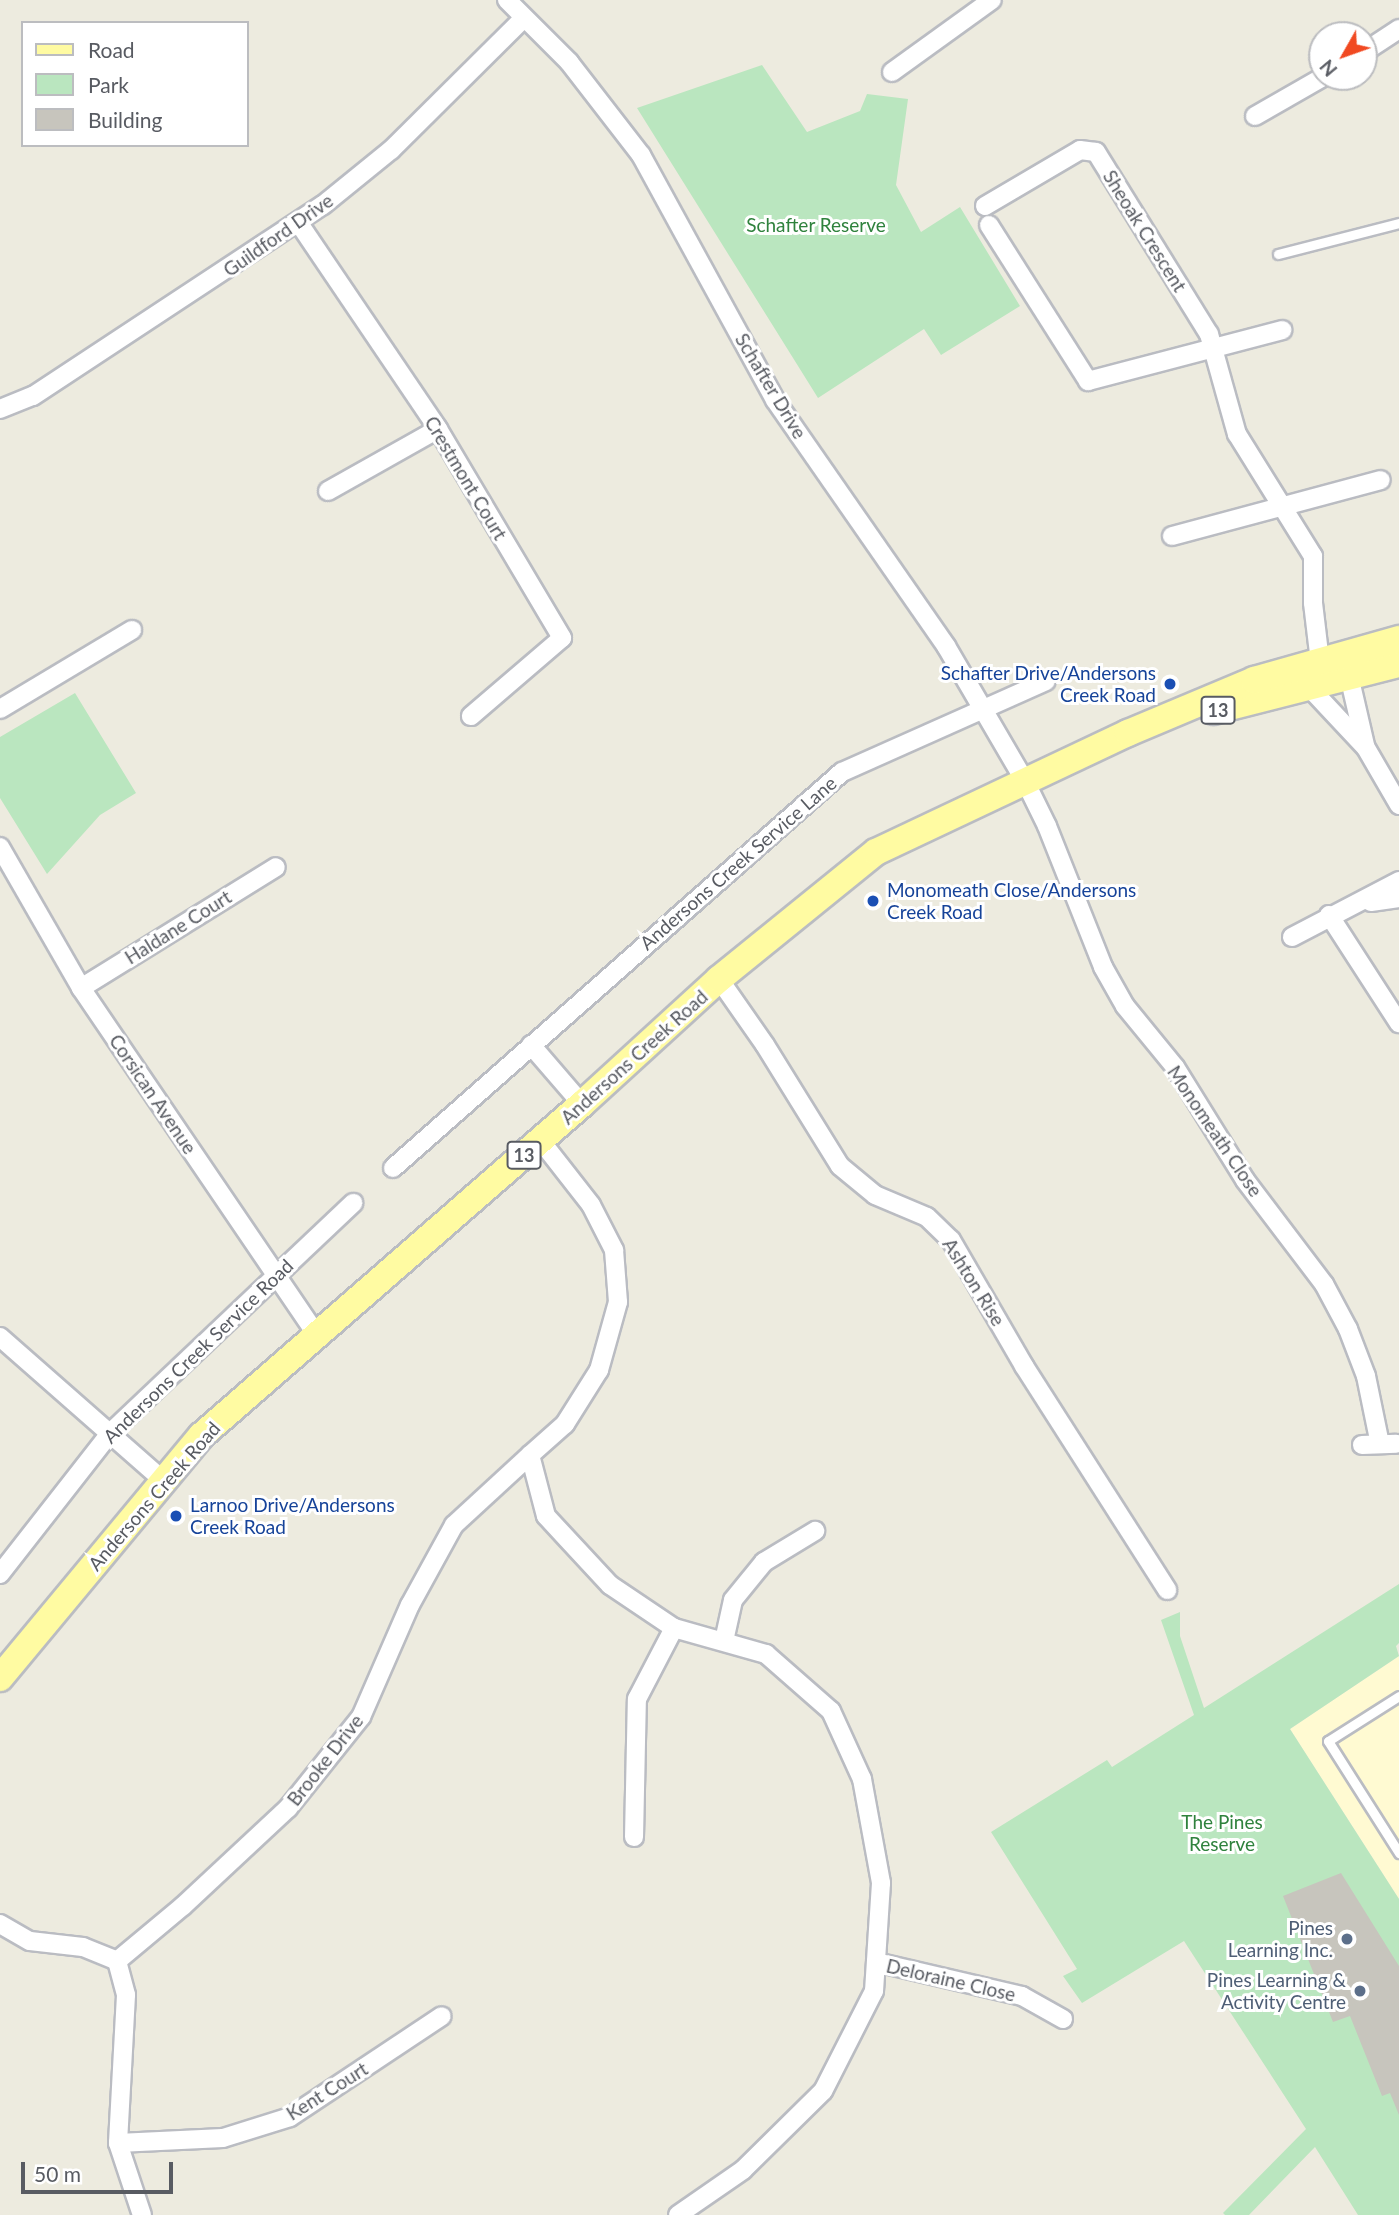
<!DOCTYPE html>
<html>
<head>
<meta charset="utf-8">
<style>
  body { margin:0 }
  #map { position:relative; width:1399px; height:2215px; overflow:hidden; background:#edebdf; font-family:Lato,sans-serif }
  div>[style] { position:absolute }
  .commercial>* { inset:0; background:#fffad2 }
  .green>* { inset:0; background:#bae6bf }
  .building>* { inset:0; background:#c7c5bd }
  .roads { filter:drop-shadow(2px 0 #babcc2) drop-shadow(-2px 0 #babcc2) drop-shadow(0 2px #babcc2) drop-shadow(0 -2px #babcc2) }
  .service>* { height:9px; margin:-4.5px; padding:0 4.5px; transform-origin:4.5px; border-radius:4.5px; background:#fff }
  .minor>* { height:18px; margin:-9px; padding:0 9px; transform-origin:9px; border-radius:9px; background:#fff }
  .primary>* { height:26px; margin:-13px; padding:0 13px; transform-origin:13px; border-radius:13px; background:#fffba2 }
  .dots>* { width:19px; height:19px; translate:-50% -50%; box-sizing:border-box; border:4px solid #fff; border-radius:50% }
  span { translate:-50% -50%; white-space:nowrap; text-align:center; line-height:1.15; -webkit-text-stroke:6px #fff; paint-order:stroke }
  .shield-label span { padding:2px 5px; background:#fff; border:2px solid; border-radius:5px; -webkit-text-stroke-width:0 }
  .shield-label { font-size:18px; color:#585b62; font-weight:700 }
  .park-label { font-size:19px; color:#2f823d }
  .street-label { font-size:19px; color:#585b62 }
  .transit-label { font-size:19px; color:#164399 }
  .right { translate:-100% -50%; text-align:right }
  .left { translate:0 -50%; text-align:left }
  .service-label { font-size:19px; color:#4e5e75 }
  .legend { position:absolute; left:21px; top:21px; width:228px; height:126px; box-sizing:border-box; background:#fff; border:2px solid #bcbdc0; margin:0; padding:9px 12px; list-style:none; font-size:21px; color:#585b62 }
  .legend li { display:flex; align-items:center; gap:14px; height:35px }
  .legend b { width:35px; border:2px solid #bcbdc0 }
  .north { position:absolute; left:1308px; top:21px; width:70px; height:70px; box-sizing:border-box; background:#fff; border:2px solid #bcbdc0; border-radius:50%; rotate:230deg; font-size:19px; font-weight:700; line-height:28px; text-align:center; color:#585b62 }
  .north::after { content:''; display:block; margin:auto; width:24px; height:32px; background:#f14921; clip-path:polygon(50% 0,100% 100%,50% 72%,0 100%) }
  .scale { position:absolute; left:21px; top:2162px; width:152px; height:32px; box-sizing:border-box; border:4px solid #585b62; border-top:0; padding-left:9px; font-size:21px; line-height:24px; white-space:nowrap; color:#585b62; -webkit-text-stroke:5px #fff; paint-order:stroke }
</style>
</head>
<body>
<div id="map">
  <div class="commercial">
    <div style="clip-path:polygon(1399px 1656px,1399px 1899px,1290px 1729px)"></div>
  </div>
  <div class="green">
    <div style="clip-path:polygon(762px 65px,807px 132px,860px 111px,867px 94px,908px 99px,896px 185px,921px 232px,960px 207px,1020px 306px,941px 355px,924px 329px,818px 398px,637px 108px)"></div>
    <div style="clip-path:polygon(75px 693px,136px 793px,100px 815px,47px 874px,0 798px,0 737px)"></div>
    <div style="clip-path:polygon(1399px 1584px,1399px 1643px,1396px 1646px,1399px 1656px,1290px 1729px,1399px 1899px,1399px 2215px,1358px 2215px,1315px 2147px,1249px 2215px,1225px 2215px,1223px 2213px,1306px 2129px,1184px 1941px,1082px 2003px,1063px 1976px,1077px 1969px,991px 1832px,1107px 1760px,1112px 1767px,1194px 1715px,1161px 1620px,1180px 1612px,1180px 1636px,1204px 1708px)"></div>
  </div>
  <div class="building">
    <div style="clip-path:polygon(1341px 1873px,1399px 1966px,1399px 2115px,1390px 2093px,1382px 2096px,1350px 2016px,1333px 2022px,1283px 1896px)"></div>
  </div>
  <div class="roads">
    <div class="service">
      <div style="left:1278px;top:254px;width:125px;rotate:-14.4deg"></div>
      <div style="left:1399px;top:1696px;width:84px;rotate:147.6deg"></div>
      <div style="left:1328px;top:1741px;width:133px;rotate:57.6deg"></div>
    </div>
    <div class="minor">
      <div style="left:507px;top:0;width:88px;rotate:45deg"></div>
      <div style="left:569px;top:62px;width:118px;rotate:52.3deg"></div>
      <div style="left:641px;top:155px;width:279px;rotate:61.3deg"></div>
      <div style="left:775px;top:400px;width:300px;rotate:55.2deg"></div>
      <div style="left:946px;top:646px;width:156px;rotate:59.7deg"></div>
      <div style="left:1025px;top:781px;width:50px;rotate:63.9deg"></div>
      <div style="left:1047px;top:826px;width:152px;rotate:68.3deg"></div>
      <div style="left:1103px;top:967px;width:45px;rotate:60.6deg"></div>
      <div style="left:1125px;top:1006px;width:79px;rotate:50.7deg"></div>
      <div style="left:1175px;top:1067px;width:133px;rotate:58.2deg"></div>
      <div style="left:1245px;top:1180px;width:131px;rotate:52.8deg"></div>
      <div style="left:1324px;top:1284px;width:51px;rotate:61.9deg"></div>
      <div style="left:1348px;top:1329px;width:50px;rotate:69deg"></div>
      <div style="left:1366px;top:1376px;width:69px;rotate:78.4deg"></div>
      <div style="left:1364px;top:52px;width:42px;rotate:-33.3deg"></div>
      <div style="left:892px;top:72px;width:123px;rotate:-35.8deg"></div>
      <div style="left:1255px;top:116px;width:78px;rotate:-29.8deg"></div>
      <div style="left:985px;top:206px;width:110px;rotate:-30.5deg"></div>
      <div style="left:1080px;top:150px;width:16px;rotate:7deg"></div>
      <div style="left:1096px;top:152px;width:214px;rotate:58.2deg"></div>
      <div style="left:1209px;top:334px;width:104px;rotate:74.4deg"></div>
      <div style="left:1237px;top:434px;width:144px;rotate:58.1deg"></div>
      <div style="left:1313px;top:556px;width:47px;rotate:90deg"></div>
      <div style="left:1313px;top:603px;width:59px;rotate:83.2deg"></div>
      <div style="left:298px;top:222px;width:250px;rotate:55.9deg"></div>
      <div style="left:438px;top:429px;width:243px;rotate:59.3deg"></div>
      <div style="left:562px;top:638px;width:120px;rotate:139.4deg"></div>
      <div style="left:989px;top:225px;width:185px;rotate:57.6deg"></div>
      <div style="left:1088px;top:381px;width:201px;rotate:-14.7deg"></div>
      <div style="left:0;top:409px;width:35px;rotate:-22deg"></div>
      <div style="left:33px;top:396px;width:347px;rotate:-33.4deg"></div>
      <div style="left:323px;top:205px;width:87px;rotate:-39deg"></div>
      <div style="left:391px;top:150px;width:187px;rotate:-44.8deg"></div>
      <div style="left:328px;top:491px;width:126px;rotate:-29.4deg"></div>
      <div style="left:1172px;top:536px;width:216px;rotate:-15deg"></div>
      <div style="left:1347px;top:667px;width:80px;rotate:77deg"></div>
      <div style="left:1306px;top:680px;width:8px;rotate:67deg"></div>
      <div style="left:1309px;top:687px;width:83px;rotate:46.9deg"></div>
      <div style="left:1366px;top:748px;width:66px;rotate:59.9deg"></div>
      <div style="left:0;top:709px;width:154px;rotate:-30.9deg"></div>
      <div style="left:0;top:847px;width:163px;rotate:60.1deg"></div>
      <div style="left:81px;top:988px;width:418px;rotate:55.8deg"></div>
      <div style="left:1371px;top:902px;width:28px;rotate:-8deg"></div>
      <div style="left:1329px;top:915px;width:129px;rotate:57.1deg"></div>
      <div style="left:1292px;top:937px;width:121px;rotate:-27.6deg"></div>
      <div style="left:719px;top:979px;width:80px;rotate:55.1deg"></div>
      <div style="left:765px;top:1045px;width:142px;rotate:58.2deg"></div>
      <div style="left:840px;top:1166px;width:45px;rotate:39.6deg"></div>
      <div style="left:875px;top:1195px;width:56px;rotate:22.9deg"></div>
      <div style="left:927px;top:1217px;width:33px;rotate:44deg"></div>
      <div style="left:951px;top:1240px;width:146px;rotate:59.9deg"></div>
      <div style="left:1024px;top:1366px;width:266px;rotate:57.4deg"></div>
      <div style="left:81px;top:988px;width:229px;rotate:-31.8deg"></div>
      <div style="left:531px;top:1045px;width:78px;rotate:49.2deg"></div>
      <div style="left:541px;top:1141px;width:81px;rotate:52deg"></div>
      <div style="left:591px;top:1205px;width:51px;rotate:62.9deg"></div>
      <div style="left:614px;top:1250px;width:52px;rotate:85.6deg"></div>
      <div style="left:618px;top:1302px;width:71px;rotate:105.6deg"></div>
      <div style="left:599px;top:1370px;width:64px;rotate:122.2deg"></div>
      <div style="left:565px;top:1424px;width:47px;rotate:138.5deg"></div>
      <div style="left:530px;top:1455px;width:63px;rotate:75.3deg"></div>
      <div style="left:546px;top:1516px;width:94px;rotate:47.2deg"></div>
      <div style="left:610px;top:1585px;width:77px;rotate:33.9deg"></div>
      <div style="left:674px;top:1628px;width:96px;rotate:15.8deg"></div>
      <div style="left:766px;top:1654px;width:86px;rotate:41.2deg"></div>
      <div style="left:831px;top:1711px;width:75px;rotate:65.5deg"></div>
      <div style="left:862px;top:1779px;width:106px;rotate:79.6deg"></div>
      <div style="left:881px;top:1883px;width:108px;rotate:93.7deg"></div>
      <div style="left:874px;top:1991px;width:112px;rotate:117deg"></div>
      <div style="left:823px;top:2091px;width:112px;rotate:135.4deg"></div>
      <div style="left:743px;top:2170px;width:79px;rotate:145.3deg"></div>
      <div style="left:393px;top:1168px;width:599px;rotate:-41.41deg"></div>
      <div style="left:842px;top:772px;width:223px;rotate:-24deg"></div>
      <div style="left:0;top:1337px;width:217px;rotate:41.3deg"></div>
      <div style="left:1362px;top:1445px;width:34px;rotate:-2deg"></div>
      <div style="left:0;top:1574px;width:179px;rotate:-52deg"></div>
      <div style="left:110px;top:1433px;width:335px;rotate:-43.4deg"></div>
      <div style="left:724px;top:1641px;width:42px;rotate:-77.6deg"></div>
      <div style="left:733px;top:1600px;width:49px;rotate:-50.8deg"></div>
      <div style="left:764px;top:1562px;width:60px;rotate:-31.3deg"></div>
      <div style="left:634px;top:1837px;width:138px;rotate:-88.8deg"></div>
      <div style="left:637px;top:1699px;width:80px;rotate:-62.5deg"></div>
      <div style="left:0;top:1924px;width:34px;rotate:30deg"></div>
      <div style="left:30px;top:1941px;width:53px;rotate:6.5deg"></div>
      <div style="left:83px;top:1947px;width:37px;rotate:22deg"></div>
      <div style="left:117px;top:1961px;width:86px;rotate:-39.8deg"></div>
      <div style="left:183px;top:1906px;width:144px;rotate:-43deg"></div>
      <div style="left:288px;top:1808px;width:117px;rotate:-51.3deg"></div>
      <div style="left:361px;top:1717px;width:122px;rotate:-66.4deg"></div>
      <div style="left:410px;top:1605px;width:91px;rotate:-61.2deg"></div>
      <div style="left:454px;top:1525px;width:103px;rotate:-42.6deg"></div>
      <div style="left:117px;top:1961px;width:35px;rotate:75deg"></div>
      <div style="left:126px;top:1995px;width:148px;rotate:93.1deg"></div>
      <div style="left:118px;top:2143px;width:76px;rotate:71.6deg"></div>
      <div style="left:876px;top:1962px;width:150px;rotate:13.1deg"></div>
      <div style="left:1022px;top:1996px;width:47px;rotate:29.3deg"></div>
      <div style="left:118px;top:2143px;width:105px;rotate:-2.7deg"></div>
      <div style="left:223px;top:2138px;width:70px;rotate:-17.4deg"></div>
      <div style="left:290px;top:2117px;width:182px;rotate:-33.6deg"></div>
    </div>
    <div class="primary">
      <div style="left:1214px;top:711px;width:191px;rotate:-14.3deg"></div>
      <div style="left:0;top:1678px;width:315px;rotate:-50.3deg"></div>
      <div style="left:201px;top:1436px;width:505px;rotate:-41.07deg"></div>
      <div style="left:582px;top:1104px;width:185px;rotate:-42.4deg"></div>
      <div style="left:719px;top:979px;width:202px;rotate:-39deg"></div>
      <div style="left:876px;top:852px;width:279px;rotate:-25.3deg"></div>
      <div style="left:1128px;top:733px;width:137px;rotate:-22.8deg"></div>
      <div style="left:1254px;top:680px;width:151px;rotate:-15.8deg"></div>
    </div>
  </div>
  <div class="dots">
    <div style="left:1170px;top:684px;background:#1a4fb4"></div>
    <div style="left:873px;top:901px;background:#1a4fb4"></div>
    <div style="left:176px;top:1516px;background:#1a4fb4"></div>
    <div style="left:1347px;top:1939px;background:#5c6f8a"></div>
    <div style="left:1360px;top:1991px;background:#5c6f8a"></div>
  </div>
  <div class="shield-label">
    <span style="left:1218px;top:710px">13</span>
    <span style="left:524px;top:1155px">13</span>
  </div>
  <div class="park-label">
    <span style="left:816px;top:225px">Schafter Reserve</span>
    <span style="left:1222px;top:1833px">The Pines<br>Reserve</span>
  </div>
  <div class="street-label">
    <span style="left:1145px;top:231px;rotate:58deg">Sheoak Crescent</span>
    <span style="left:278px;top:235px;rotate:-35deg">Guildford Drive</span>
    <span style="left:771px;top:386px;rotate:59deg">Schafter Drive</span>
    <span style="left:466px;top:478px;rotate:59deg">Crestmont Court</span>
    <span style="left:738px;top:863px;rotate:-41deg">Andersons Creek Service Lane</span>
    <span style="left:178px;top:927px;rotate:-32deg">Haldane Court</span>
    <span style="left:634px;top:1057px;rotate:-42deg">Andersons Creek Road</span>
    <span style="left:153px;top:1094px;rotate:56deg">Corsican Avenue</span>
    <span style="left:1215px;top:1131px;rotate:56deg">Monomeath Close</span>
    <span style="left:974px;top:1282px;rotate:58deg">Ashton Rise</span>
    <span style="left:198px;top:1351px;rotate:-44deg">Andersons Creek Service Road</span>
    <span style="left:154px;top:1496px;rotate:-49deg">Andersons Creek Road</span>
    <span style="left:325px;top:1760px;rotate:-52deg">Brooke Drive</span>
    <span style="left:951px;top:1980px;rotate:13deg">Deloraine Close</span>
    <span style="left:327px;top:2091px;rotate:-32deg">Kent Court</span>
  </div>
  <div class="transit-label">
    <span class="right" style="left:1156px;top:684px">Schafter Drive/Andersons<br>Creek Road</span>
    <span class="left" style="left:887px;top:901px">Monomeath Close/Andersons<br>Creek Road</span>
    <span class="left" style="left:190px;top:1516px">Larnoo Drive/Andersons<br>Creek Road</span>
  </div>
  <div class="service-label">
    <span class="right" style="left:1333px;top:1939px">Pines<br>Learning Inc.</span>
    <span class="right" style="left:1346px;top:1991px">Pines Learning &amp;<br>Activity Centre</span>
  </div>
  <ul class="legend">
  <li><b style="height:9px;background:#fffba2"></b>Road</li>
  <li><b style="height:19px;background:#bae6bf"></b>Park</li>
  <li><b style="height:19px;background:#c7c5bd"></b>Building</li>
  </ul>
  <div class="north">N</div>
  <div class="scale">50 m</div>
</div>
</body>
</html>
